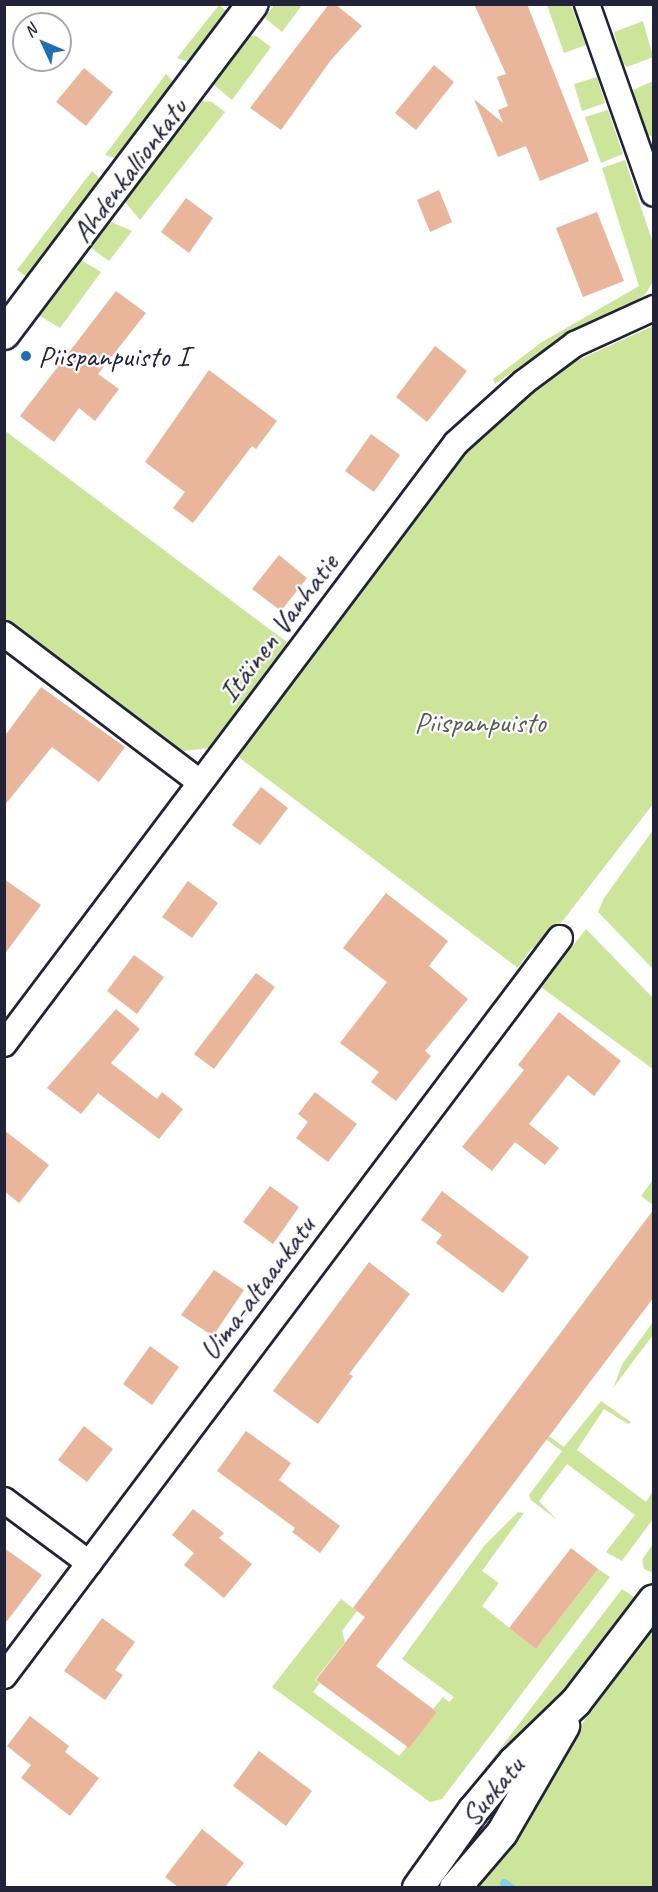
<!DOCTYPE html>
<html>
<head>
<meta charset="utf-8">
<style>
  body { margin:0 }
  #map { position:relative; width:658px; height:1892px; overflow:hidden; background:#fff; font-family:Caveat,sans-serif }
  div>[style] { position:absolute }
  .green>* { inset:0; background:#cde59b }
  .stream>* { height:9px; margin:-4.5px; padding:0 4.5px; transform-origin:4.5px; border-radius:4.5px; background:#85cee5 }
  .building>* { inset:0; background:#e9b69b }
  .roads { filter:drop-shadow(2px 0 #22223b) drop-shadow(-2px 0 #22223b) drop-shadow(0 2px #22223b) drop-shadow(0 -2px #22223b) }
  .minor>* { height:24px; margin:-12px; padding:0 12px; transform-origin:12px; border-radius:12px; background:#fff }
  .tertiary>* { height:30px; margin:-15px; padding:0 15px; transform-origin:15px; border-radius:15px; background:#fff }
  .dots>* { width:16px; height:16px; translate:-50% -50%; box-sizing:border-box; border:3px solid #fff; border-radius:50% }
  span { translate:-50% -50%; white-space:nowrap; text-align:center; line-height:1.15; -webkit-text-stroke:4.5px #fff; paint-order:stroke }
  .street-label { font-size:30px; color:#22223b }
  .poi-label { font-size:30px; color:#22223b }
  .left { translate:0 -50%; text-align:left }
  .park-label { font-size:30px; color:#555c58 }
  .frame { position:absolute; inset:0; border:6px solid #22223b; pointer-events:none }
  .north { position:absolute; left:12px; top:12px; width:60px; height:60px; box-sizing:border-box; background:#fff; border:2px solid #a7a7b1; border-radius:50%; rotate:314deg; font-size:16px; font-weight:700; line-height:24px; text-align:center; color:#22223b }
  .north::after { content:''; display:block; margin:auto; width:21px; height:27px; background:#1f6fb2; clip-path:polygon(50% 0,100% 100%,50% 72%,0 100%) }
</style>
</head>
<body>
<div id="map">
  <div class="green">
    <div style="clip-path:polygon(275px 4px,302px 5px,282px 32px,265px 18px)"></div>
    <div style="clip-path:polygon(219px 5px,228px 12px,189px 62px,177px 58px)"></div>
    <div style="clip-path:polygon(547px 5px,571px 5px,586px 45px,564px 53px)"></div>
    <div style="clip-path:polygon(643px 21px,653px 57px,627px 67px,622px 63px,614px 32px)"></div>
    <div style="clip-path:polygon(250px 36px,256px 36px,271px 47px,232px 100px,214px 85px)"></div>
    <div style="clip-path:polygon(166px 74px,175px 83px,117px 159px,105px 155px)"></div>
    <div style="clip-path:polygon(597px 77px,605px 103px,582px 111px,574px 84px)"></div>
    <div style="clip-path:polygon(653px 81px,654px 137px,653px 137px,646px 134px,631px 91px)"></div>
    <div style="clip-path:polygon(202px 101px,212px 102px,225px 112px,140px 220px,125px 202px)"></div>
    <div style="clip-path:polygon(608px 110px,623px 154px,601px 163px,585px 117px)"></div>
    <div style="clip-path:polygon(625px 160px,653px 243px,653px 281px,645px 295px,633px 302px,574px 329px,495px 384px,493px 379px,542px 342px,639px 286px,602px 168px)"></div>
    <div style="clip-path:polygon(92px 171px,101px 180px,27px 277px,17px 270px)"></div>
    <div style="clip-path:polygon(111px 222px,132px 231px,109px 261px,91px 248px)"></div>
    <div style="clip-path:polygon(81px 260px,101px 272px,60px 328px,40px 316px)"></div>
    <div style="clip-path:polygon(653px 326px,653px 804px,544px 945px,531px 949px,518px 968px,237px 756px,469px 449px,523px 396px,578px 360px)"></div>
    <div style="clip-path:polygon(4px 430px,288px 643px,209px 748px,184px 751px,168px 744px,5px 622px)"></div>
    <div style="clip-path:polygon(653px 830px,653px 969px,598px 912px,604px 898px)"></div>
    <div style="clip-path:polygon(586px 929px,653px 998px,653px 1069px,541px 987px)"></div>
    <div style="clip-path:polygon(653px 1180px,654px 1205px,653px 1205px,641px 1196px)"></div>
    <div style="clip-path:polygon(653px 1322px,653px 1335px,613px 1388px,623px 1363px)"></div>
    <div style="clip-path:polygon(601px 1401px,631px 1422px,628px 1424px,604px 1409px,577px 1450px,646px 1502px,653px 1491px,653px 1519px,622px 1561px,606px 1552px,635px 1515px,567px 1464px,539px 1501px,557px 1520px,531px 1500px,529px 1495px,562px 1451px,506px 1411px,508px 1407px,564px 1447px)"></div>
    <div style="clip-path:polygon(518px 1512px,524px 1513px,482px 1571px,499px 1583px,482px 1606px,536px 1649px,598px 1569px,610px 1577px,442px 1799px,430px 1802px,272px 1687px,341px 1599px,357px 1611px,342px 1631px,345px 1642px,315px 1680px,320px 1683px,313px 1692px,399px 1756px,437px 1712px,433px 1709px,443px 1697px,449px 1702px,454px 1697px,402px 1659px,484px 1546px)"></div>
    <div style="clip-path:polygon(653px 1544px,653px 1573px,644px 1569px,642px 1560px)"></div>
    <div style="clip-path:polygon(622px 1589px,634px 1597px,548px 1713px,471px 1795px,467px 1792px)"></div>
    <div style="clip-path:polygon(653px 1628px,653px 1887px,468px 1888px,534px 1804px,584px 1721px)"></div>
  </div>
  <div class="stream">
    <div style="left:504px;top:1883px;width:9px;rotate:36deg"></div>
  </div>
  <div class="building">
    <div style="clip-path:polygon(329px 4px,335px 4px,362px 26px,331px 60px,281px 130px,250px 108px)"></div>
    <div style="clip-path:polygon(474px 4px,527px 4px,589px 161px,540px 181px,526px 146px,498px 157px,474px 99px,503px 123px,498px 110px,508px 106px,497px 77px,506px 74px)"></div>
    <div style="clip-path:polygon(434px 65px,454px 82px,416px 130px,395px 113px)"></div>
    <div style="clip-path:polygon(84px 68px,113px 92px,86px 126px,56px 102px)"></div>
    <div style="clip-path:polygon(439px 190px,452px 222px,430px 232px,417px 200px)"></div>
    <div style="clip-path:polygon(186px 198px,213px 218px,189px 253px,161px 232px)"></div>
    <div style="clip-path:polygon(597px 212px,624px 281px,583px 297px,556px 228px)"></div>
    <div style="clip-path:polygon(116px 291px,146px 313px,98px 374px,119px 389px,95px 421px,79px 408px,54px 442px,20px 416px)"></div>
    <div style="clip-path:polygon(435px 346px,467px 371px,427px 422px,396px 397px)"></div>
    <div style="clip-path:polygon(209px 370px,277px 421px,256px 449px,252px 446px,193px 523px,173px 508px,185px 492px,145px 462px)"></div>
    <div style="clip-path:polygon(371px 434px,400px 455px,374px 492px,345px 471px)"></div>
    <div style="clip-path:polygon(279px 555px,307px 578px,281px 611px,252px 589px)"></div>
    <div style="clip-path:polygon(41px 687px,125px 747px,99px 782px,52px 747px,4px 806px,4px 737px)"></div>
    <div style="clip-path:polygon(261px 787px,288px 808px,260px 845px,232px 825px)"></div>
    <div style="clip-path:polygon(4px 879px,41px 905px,4px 955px)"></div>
    <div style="clip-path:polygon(188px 881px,218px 903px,192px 938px,162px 917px)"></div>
    <div style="clip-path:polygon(386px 893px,448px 941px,429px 966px,468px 999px,425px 1051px,431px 1056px,396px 1101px,371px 1082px,379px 1072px,340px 1043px,387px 982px,343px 948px)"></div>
    <div style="clip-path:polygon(134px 955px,164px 977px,137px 1014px,107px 991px)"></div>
    <div style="clip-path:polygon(256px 973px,275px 987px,214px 1069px,194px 1054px)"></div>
    <div style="clip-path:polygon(116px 1009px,140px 1029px,111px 1063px,157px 1099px,162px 1092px,183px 1109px,159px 1139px,98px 1093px,81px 1114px,47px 1088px)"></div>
    <div style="clip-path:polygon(559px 1012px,621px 1061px,594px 1096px,568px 1075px,529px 1124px,559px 1148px,545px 1165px,515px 1142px,492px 1171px,462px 1147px,524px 1070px,518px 1065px)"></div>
    <div style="clip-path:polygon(315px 1092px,357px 1124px,328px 1162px,296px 1138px,308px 1122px,298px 1114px)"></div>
    <div style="clip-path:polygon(4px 1130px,49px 1165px,19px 1203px,4px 1191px)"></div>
    <div style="clip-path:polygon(270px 1186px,299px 1207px,273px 1244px,243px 1222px)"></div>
    <div style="clip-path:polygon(442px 1191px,529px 1257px,503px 1293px,436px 1243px,442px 1235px,421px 1220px)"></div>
    <div style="clip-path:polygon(654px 1209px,654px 1297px,376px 1666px,437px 1712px,409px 1748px,316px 1680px,365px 1617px,353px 1608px)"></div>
    <div style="clip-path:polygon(369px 1262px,410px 1294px,349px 1374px,353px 1376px,318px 1424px,273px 1391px)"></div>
    <div style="clip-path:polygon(214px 1270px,244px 1290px,213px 1336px,181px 1315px)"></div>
    <div style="clip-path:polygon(150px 1346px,179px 1367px,152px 1405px,123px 1384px)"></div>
    <div style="clip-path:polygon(84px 1426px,113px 1449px,87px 1482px,58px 1460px)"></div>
    <div style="clip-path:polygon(246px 1431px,291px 1463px,279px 1480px,340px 1526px,320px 1553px,292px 1532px,295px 1528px,217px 1471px)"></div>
    <div style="clip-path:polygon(193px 1509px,224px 1533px,219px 1538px,252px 1564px,224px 1598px,184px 1565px,194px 1553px,172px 1535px)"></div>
    <div style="clip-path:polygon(4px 1548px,42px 1575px,4px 1625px)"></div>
    <div style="clip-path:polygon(571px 1548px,598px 1569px,536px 1649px,509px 1628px)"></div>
    <div style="clip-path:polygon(102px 1618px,135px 1642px,115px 1670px,123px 1675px,105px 1700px,64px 1671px)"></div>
    <div style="clip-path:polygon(30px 1716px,69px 1746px,65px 1752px,99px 1778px,70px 1816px,21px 1778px,31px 1765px,7px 1746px)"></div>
    <div style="clip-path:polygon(259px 1751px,312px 1791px,286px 1826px,233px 1786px)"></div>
    <div style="clip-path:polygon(202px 1829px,244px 1863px,225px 1887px,178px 1887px,165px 1877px)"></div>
  </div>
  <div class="roads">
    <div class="minor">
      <div style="left:587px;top:4px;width:201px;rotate:70.6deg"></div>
      <div style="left:4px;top:634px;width:246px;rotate:37.1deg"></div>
      <div style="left:4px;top:1044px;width:752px;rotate:-53.05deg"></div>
      <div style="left:456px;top:443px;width:91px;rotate:-41.9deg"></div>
      <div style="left:524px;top:382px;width:64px;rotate:-36.7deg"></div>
      <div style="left:575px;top:344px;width:87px;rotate:-24.5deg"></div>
      <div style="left:4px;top:1500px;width:106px;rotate:36.5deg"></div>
      <div style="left:4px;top:1676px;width:924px;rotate:-53.01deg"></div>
    </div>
    <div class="tertiary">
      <div style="left:4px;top:334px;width:413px;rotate:-53deg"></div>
      <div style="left:418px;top:1888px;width:95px;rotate:-54.5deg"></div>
      <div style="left:473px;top:1811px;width:64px;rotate:-50.1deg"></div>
      <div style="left:514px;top:1762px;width:86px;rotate:-44.1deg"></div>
      <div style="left:576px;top:1702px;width:128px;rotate:-52.6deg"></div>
      <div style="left:455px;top:1888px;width:72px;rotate:-49.5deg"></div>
      <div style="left:502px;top:1833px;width:124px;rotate:-59.9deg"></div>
    </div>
  </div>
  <div class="dots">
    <div style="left:26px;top:356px;background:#1f6fb2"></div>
  </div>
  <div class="street-label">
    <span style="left:129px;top:170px;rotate:-53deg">Ahdenkallionkatu</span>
    <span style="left:278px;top:628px;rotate:-53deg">Itäinen Vanhatie</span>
    <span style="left:257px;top:1288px;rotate:-53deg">Uima-altaankatu</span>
    <span style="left:492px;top:1791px;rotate:-50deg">Suokatu</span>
  </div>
  <div class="poi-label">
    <span class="left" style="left:38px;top:356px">Piispanpuisto I</span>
  </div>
  <div class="park-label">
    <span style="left:480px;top:722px">Piispanpuisto</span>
  </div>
  <div class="frame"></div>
  <div class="north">N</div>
</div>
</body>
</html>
